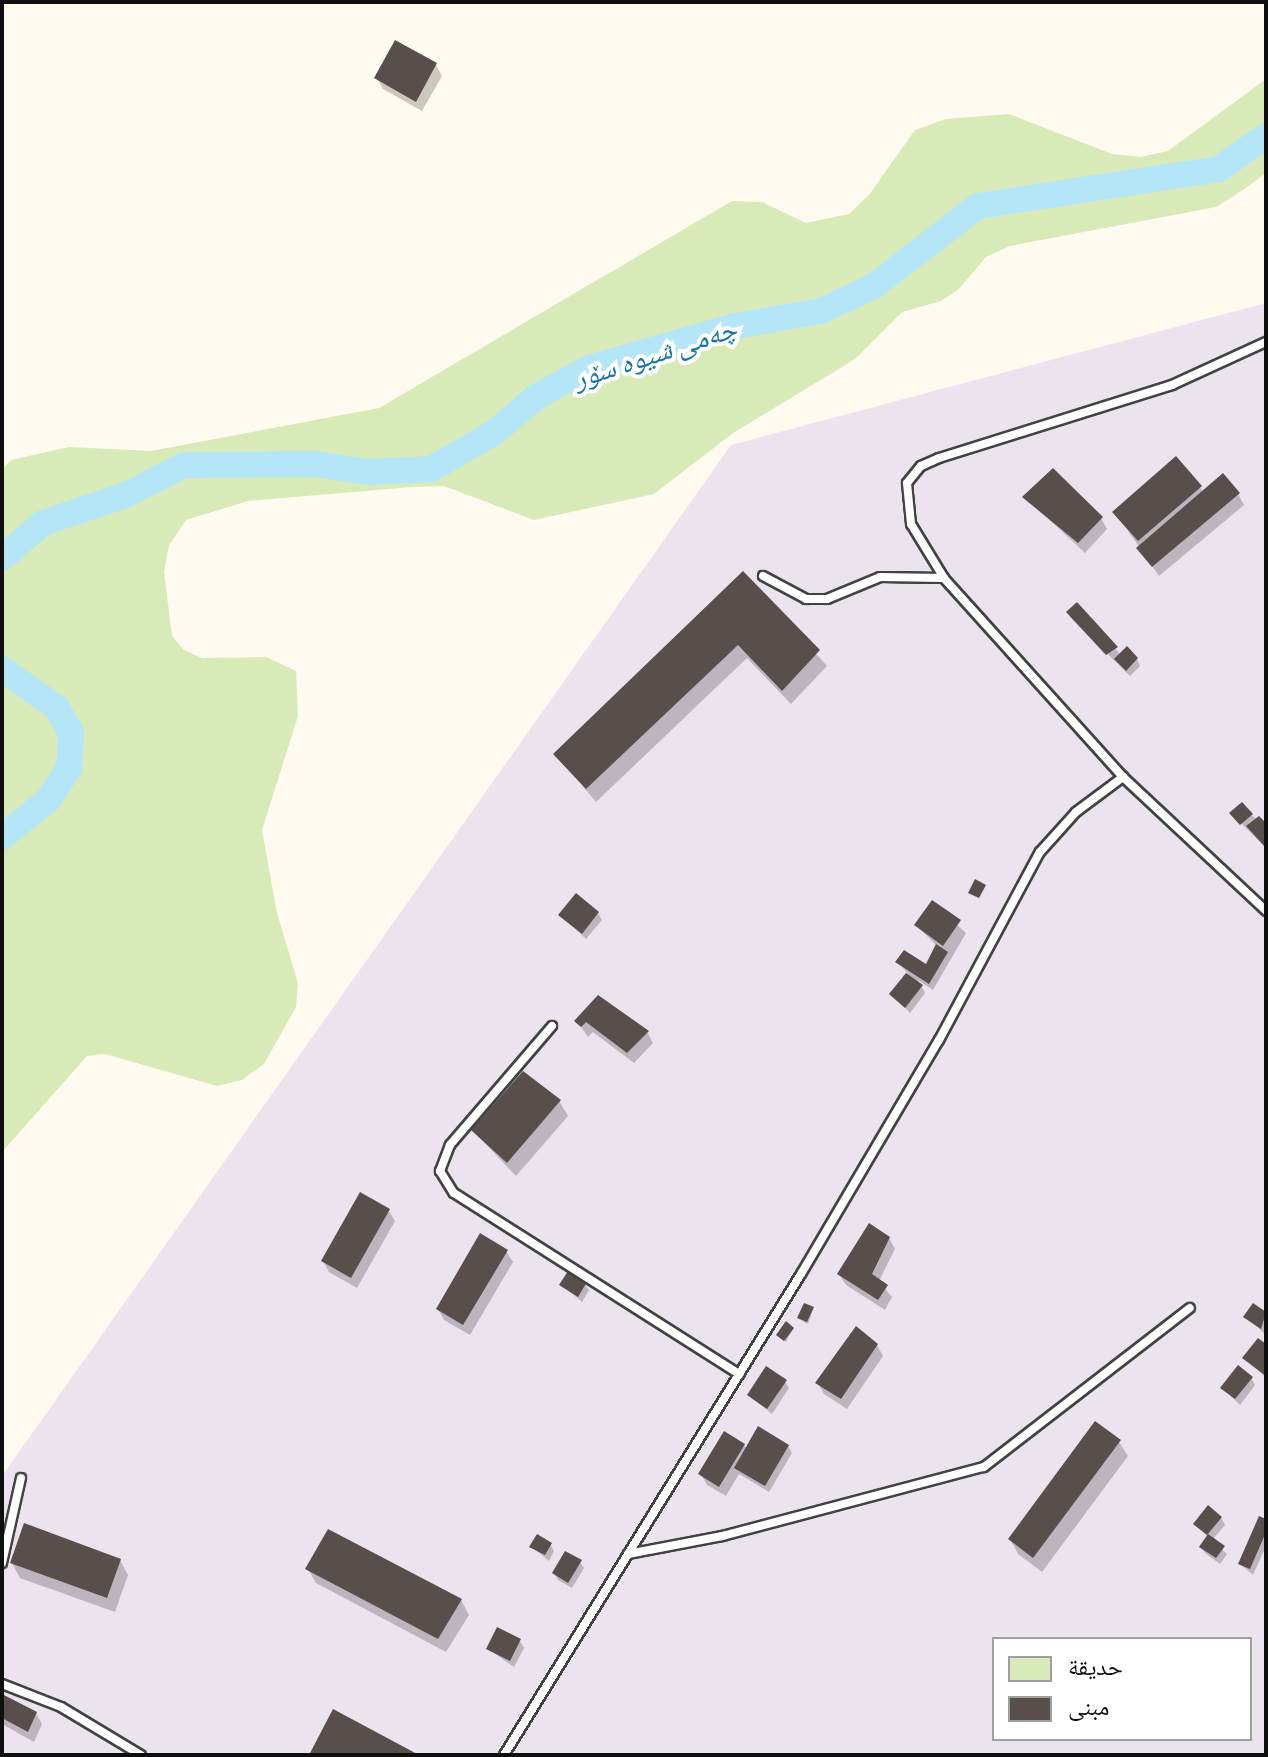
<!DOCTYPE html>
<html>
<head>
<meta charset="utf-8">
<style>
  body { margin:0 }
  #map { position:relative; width:1268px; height:1757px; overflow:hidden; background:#fffaf0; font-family:"IBM Plex Serif","Noto Naskh Arabic",serif }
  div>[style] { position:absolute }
  .industrial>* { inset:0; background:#ebe3ed }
  .green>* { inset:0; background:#d9eab9 }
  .shadow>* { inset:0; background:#0003 }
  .river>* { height:26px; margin:-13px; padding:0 13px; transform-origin:13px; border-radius:13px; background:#b4e6f7 }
  .building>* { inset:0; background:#584e4b }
  .roads { filter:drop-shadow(2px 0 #424242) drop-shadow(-2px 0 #424242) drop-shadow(0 2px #424242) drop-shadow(0 -2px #424242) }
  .service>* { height:8px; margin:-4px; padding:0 4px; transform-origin:4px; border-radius:4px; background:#fff }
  span { translate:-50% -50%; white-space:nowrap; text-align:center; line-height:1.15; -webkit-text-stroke:8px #fff; paint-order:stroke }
  .water-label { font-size:28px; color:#1677a3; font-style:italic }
  .frame { position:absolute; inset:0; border:4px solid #0f0f0f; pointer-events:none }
  .legend { position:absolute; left:992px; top:1637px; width:260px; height:104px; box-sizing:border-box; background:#fff; border:2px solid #9f9f9f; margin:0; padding:10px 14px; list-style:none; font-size:24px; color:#0f0f0f }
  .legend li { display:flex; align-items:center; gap:16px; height:40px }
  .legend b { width:40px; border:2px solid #9f9f9f }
</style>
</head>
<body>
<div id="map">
  <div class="industrial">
    <div style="clip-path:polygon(evenodd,1266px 303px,1266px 1755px,2px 1755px,2px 1476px,731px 445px,1266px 303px,994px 1639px,1250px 1639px,1250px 1739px,994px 1739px,994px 1639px)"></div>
  </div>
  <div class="green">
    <div style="clip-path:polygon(1266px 79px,1266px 173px,1243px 190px,1216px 207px,1010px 246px,986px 257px,958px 290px,941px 301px,902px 312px,855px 359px,733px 433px,654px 494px,534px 520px,444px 486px,412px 487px,248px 501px,186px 520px,169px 545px,164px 572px,172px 636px,184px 650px,202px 658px,266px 657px,296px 671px,298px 716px,262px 830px,277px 913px,298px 983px,296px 1007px,264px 1064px,242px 1080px,217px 1086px,105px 1054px,87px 1056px,2px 1152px,2px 470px,11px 460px,69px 447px,151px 451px,379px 408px,732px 201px,762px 202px,806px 223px,849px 214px,869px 195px,915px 130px,946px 119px,1009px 114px,1112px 154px,1141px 157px,1168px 151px)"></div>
  </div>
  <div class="shadow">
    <div style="clip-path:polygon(436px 65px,442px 76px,422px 111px,383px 89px,377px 78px)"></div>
    <div style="clip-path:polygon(1200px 487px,1204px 493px,1238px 494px,1244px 505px,1159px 576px,1115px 512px)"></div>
    <div style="clip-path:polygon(1025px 497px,1101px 518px,1107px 529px,1085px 553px)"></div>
    <div style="clip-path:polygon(743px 573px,827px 666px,791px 704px,747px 658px,596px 802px,556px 754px)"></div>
    <div style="clip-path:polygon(1077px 605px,1121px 655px,1137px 659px,1140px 666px,1130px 676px,1072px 619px,1069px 613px)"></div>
    <div style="clip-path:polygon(1232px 814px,1251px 815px,1266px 826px,1266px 848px)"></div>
    <div style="clip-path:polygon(932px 902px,966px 933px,933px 990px,918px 980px,925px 993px,910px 1013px,892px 994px,908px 974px,898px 962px,926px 966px,937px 946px,916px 925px)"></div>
    <div style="clip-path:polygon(598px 913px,602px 920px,586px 939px,561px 915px)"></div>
    <div style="clip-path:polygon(598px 998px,647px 1032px,653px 1043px,634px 1063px,593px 1032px,588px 1037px,577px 1021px)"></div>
    <div style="clip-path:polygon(559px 1101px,568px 1116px,516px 1176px,473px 1131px)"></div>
    <div style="clip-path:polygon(389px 1211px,395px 1221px,357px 1288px,329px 1272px,323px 1261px)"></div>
    <div style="clip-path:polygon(889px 1238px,895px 1249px,879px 1281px,892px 1297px,885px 1310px,846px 1285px,839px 1274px)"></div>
    <div style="clip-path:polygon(506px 1251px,513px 1262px,470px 1335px,444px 1320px,438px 1309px)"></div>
    <div style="clip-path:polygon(585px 1284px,589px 1290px,582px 1302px,562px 1285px)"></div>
    <div style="clip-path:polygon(1254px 1306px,1266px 1315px,1266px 1335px,1246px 1317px)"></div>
    <div style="clip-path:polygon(813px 1309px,808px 1324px,801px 1320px,800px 1318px)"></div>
    <div style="clip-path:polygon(793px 1329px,786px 1342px,780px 1338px)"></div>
    <div style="clip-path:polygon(877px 1345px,883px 1356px,847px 1409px,824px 1394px,818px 1383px)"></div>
    <div style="clip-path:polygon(1266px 1347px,1266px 1378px,1245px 1358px)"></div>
    <div style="clip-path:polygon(1251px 1378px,1255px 1385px,1240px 1405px,1223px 1388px)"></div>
    <div style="clip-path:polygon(785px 1382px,789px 1388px,772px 1414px,749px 1395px)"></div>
    <div style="clip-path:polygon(1119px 1442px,1128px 1456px,1042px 1572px,1018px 1554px,1010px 1539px)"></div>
    <div style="clip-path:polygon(744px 1445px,747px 1450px,788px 1446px,792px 1453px,769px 1492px,739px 1474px,726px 1496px,707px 1485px,701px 1474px)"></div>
    <div style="clip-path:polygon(1221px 1518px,1225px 1525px,1212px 1540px,1227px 1554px,1220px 1564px,1205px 1553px,1201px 1547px,1208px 1537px,1196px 1524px)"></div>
    <div style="clip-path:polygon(1266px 1521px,1266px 1546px,1253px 1575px,1240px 1564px)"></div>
    <div style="clip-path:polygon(550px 1544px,554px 1551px,549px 1561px,532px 1547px)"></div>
    <div style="clip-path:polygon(120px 1560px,128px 1575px,115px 1612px,20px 1578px,12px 1563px)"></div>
    <div style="clip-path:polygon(580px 1562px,584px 1568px,572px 1588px,558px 1580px,554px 1573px)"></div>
    <div style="clip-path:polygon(308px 1569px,461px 1600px,469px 1615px,446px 1652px,316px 1583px)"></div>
    <div style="clip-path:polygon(520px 1641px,524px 1648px,514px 1667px,488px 1649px)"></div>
    <div style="clip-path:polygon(2px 1695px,36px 1713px,42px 1724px,34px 1742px,2px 1724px)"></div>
  </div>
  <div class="river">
    <div style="left:2px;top:558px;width:54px;rotate:-40.5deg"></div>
    <div style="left:43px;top:523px;width:88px;rotate:-18.6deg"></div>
    <div style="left:126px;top:495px;width:65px;rotate:-27.3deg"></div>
    <div style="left:184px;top:465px;width:131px;rotate:-0.4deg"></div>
    <div style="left:315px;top:464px;width:53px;rotate:8.7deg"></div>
    <div style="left:367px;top:472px;width:64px;rotate:-2.7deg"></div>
    <div style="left:431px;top:469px;width:74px;rotate:-30deg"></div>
    <div style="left:495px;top:432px;width:54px;rotate:-40.5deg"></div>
    <div style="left:536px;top:397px;width:60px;rotate:-28.7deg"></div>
    <div style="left:589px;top:368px;width:152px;rotate:-16deg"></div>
    <div style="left:735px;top:326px;width:87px;rotate:-9.9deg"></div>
    <div style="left:821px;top:311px;width:59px;rotate:-25.3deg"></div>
    <div style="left:874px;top:286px;width:131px;rotate:-37.6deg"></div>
    <div style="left:978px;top:206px;width:244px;rotate:-8.7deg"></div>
    <div style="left:1219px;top:169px;width:57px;rotate:-35.1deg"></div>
    <div style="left:2px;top:669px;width:67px;rotate:35.3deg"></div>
    <div style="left:57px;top:708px;width:29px;rotate:61deg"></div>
    <div style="left:71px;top:733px;width:35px;rotate:93deg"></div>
    <div style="left:69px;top:768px;width:38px;rotate:123deg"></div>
    <div style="left:48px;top:800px;width:59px;rotate:141.2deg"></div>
  </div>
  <div class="building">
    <div style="clip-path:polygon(395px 40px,437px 63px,416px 102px,374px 78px)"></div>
    <div style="clip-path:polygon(1176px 456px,1202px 486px,1138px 541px,1112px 512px)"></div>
    <div style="clip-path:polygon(1053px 468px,1103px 517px,1078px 543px,1022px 497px)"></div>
    <div style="clip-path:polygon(1223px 473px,1240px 493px,1152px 567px,1136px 548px)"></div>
    <div style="clip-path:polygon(743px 571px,820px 650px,782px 691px,738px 645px,586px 789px,553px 754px)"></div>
    <div style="clip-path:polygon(1077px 602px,1118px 647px,1106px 655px,1066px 612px)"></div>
    <div style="clip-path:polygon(1127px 646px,1138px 658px,1126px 671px,1114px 659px)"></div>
    <div style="clip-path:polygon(1242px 802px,1253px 814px,1240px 825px,1229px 813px)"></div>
    <div style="clip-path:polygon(1259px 816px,1266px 823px,1266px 848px,1246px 826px)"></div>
    <div style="clip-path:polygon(975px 879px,986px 885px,979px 898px,968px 893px)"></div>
    <div style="clip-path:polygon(576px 893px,599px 912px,582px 934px,558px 915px)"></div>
    <div style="clip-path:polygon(932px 900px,961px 920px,943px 946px,914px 925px)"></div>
    <div style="clip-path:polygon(936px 944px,948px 952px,929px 984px,895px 962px,904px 950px,926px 964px)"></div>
    <div style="clip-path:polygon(906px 973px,923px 985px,905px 1008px,889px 994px)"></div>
    <div style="clip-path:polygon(598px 995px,649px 1031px,627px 1053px,586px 1022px,581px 1027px,574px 1021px)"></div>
    <div style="clip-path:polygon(523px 1071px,561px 1100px,507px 1163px,471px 1130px)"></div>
    <div style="clip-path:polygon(360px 1192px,390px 1209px,351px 1278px,321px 1261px)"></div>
    <div style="clip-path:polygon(869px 1223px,890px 1237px,872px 1274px,888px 1285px,878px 1300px,837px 1274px)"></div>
    <div style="clip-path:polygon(480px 1233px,508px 1250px,463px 1325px,436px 1309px)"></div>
    <div style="clip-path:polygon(568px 1271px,587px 1282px,578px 1297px,559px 1285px)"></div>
    <div style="clip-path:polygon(804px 1303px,814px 1307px,807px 1322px,797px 1318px)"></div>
    <div style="clip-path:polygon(1253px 1303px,1266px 1312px,1261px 1329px,1243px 1317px)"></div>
    <div style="clip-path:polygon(786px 1321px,794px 1328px,784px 1341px,776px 1335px)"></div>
    <div style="clip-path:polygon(856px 1326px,878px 1344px,841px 1399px,815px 1383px)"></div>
    <div style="clip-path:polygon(1258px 1338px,1266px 1344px,1266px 1376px,1242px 1358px)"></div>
    <div style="clip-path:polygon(1238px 1365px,1253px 1377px,1235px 1399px,1220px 1388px)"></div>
    <div style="clip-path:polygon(766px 1366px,787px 1380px,767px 1409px,747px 1395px)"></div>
    <div style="clip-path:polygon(1095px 1421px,1121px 1440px,1033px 1558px,1008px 1539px)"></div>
    <div style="clip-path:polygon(758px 1426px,789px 1445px,765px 1486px,734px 1468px)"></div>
    <div style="clip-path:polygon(724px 1431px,745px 1444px,719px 1487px,698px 1474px)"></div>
    <div style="clip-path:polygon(1208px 1505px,1222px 1517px,1207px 1535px,1193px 1524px)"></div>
    <div style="clip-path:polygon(1259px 1516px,1266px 1519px,1266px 1532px,1250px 1569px,1238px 1564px)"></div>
    <div style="clip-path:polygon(24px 1523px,121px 1559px,107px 1598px,10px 1563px)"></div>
    <div style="clip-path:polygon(328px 1529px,462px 1599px,438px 1639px,305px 1569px)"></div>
    <div style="clip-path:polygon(537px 1534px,552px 1543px,545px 1555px,529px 1547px)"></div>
    <div style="clip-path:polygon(1208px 1534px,1225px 1546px,1216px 1558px,1199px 1547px)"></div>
    <div style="clip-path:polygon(565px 1551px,582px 1560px,568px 1583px,552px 1573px)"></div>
    <div style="clip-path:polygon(497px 1627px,521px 1639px,510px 1661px,486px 1649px)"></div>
    <div style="clip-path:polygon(2px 1694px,37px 1712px,28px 1732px,2px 1718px)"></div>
    <div style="clip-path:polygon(333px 1709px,419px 1755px,309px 1755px)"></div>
  </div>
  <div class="roads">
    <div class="service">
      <div style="left:763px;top:576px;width:49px;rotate:28.1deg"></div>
      <div style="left:806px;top:599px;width:21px"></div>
      <div style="left:827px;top:599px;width:57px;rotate:-22.5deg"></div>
      <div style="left:880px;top:577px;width:64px;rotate:0.9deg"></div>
      <div style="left:1123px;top:777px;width:196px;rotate:43.1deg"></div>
      <div style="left:552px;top:1026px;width:157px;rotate:130.6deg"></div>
      <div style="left:450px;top:1145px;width:28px;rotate:111deg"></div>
      <div style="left:440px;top:1171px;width:26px;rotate:58deg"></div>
      <div style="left:454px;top:1193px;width:338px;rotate:32.4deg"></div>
      <div style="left:628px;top:1554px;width:96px;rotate:-10.8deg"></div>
      <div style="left:722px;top:1536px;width:271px;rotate:-14.8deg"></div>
      <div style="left:984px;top:1467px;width:260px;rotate:-37.7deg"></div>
      <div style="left:2px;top:1563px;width:87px;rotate:-77.4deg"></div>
      <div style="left:2px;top:1684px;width:63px;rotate:21.3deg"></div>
      <div style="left:61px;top:1707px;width:93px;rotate:31deg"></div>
      <div style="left:504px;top:1755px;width:565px;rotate:-58.31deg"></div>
      <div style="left:801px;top:1274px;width:272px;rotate:-59.5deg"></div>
      <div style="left:939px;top:1040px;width:213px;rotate:-61.8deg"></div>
      <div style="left:1040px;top:852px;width:54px;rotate:-48deg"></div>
      <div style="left:1076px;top:812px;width:59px;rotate:-36.7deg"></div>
      <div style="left:1123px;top:777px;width:268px;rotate:-132deg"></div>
      <div style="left:944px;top:578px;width:63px;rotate:-121.4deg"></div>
      <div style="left:911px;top:524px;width:41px;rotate:-95.6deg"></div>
      <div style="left:907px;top:483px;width:22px;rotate:-51deg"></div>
      <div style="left:921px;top:466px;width:20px;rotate:-24deg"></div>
      <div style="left:939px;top:458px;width:244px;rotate:-17.4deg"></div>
      <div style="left:1172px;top:385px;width:103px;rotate:-24.6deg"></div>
    </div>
  </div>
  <div class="water-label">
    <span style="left:655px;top:353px;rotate:-18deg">چەمی شیوە سۆر</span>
  </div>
  <div class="frame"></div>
  <ul class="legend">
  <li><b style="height:22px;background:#d9eab9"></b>حديقة</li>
  <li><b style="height:22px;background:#584e4b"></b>مبنى</li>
  </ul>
</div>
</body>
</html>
